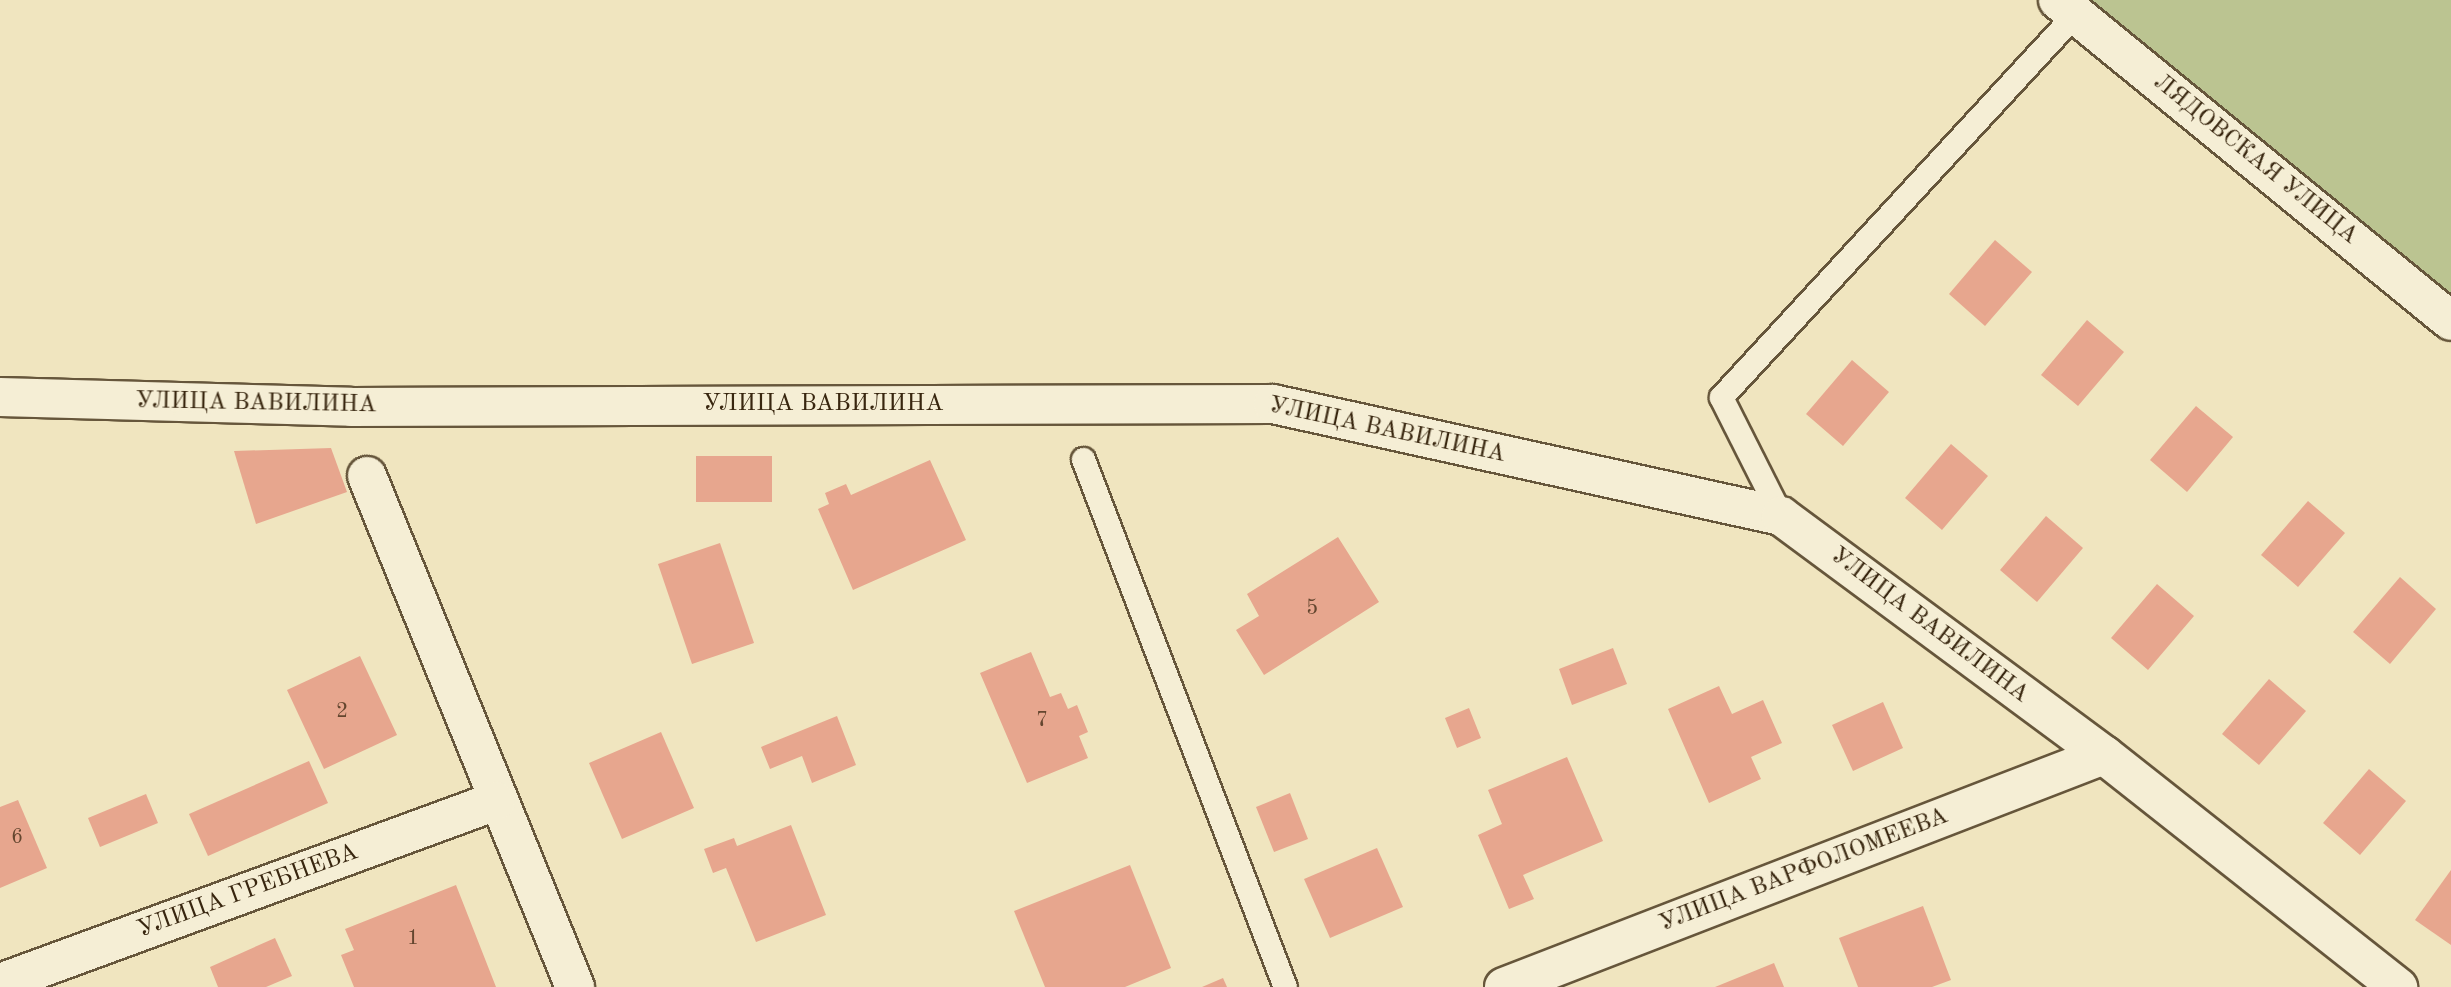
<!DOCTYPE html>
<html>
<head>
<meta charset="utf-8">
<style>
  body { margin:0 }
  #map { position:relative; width:2451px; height:987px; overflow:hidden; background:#f0e5bf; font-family:"Old Standard TT",serif }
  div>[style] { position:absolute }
  .green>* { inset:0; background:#bbc491 }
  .building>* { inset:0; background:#e7a68e }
  .roads { filter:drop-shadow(2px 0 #66563b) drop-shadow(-2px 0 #66563b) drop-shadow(0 2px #66563b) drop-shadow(0 -2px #66563b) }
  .service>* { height:23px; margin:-11.5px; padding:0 11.5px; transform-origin:11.5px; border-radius:11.5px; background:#f5eed5 }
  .minor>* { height:38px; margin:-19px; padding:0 19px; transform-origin:19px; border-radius:19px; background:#f5eed5 }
  .secondary>* { height:38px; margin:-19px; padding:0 19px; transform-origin:19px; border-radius:19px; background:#f5eed5 }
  span { translate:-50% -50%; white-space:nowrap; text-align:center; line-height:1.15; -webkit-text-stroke:6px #f5eed5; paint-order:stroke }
  .number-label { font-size:21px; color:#64462f }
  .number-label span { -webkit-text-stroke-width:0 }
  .street-label { font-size:24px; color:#38260f }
</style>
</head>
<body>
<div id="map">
  <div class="green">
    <div style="clip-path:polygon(2091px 0,2451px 0,2451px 296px,2338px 205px)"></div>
  </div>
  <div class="building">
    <div style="clip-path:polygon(1995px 240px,2032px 272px,1985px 326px,1949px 294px)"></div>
    <div style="clip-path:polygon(2087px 320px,2124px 352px,2078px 406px,2041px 375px)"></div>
    <div style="clip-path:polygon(1852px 360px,1889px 392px,1843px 446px,1806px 414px)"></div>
    <div style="clip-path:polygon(2196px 406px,2233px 437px,2187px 492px,2150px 460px)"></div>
    <div style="clip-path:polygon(1951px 444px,1988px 476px,1942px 530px,1905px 498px)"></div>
    <div style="clip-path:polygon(331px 448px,347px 492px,256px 524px,234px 451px)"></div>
    <div style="clip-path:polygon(696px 456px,772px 456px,772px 502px,696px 502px)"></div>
    <div style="clip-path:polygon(930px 460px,966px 540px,853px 590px,818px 509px,829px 504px,825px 493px,846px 484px,851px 495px)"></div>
    <div style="clip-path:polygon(2308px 501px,2345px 533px,2298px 587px,2261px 555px)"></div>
    <div style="clip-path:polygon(2046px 516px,2083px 548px,2037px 602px,2000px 570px)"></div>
    <div style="clip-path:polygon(1338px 537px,1379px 602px,1264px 675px,1236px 630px,1259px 616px,1247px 594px)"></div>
    <div style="clip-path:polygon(720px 543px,754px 643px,692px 664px,658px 564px)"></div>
    <div style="clip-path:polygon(2400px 577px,2436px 609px,2390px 664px,2353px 632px)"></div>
    <div style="clip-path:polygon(2157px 584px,2194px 616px,2148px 670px,2111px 638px)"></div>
    <div style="clip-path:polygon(1613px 648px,1627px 684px,1572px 705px,1559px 669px)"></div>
    <div style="clip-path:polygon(1031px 652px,1050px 697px,1061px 693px,1068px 709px,1077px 705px,1088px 732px,1079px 736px,1088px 758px,1027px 783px,980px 673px)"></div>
    <div style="clip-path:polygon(360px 656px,397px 735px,324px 769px,287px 690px)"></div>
    <div style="clip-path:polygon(2269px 679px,2306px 711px,2259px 765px,2222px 734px)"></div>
    <div style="clip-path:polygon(1719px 686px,1732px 714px,1763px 700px,1782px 743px,1751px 757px,1761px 779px,1709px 803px,1668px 709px)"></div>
    <div style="clip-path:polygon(1883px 702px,1903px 748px,1853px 771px,1832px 725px)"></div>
    <div style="clip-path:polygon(1469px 708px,1481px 738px,1457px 748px,1445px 718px)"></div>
    <div style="clip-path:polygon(837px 716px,856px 765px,812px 783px,802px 756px,770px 769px,761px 747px)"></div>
    <div style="clip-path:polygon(661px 732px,694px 808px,622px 839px,589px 763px)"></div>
    <div style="clip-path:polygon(1567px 757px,1603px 841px,1523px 875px,1534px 899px,1509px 909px,1478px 835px,1502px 824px,1488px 790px)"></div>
    <div style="clip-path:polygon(309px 761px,328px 803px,208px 856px,189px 814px)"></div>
    <div style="clip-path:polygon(2369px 769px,2406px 801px,2360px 855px,2323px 823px)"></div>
    <div style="clip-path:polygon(1290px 793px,1308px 839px,1274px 852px,1256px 807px)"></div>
    <div style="clip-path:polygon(146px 794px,158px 823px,100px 847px,88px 818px)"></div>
    <div style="clip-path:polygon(18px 800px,47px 868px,0 888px,0 807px)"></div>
    <div style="clip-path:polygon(791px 825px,826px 915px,756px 942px,726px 868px,713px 873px,704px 849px,734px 838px,737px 846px)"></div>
    <div style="clip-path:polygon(1377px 848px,1403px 907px,1330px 938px,1304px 879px)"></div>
    <div style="clip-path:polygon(1130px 865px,1171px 968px,1125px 987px,1045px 987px,1014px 911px)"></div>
    <div style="clip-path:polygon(2451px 870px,2451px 945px,2415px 920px)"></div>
    <div style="clip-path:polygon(456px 885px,496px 987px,354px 987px,341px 955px,354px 950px,345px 929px)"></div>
    <div style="clip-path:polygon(1923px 906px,1951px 980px,1932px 987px,1858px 987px,1839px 938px)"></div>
    <div style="clip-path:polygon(275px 938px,292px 976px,266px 987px,218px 987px,210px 967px)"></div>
    <div style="clip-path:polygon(1774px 963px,1784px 987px,1715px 987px)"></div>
    <div style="clip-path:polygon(1223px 978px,1227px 987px,1202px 987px)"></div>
  </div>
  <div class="roads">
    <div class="service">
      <div style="left:1083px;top:459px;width:565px;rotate:69.06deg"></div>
      <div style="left:1781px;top:516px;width:133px;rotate:-116.8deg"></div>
      <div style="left:1721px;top:397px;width:522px;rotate:-47.25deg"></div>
    </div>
    <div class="minor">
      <div style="left:0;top:397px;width:351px;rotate:1.6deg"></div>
      <div style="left:351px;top:407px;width:922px;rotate:-0.19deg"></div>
      <div style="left:1273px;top:404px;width:520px;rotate:12.43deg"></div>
      <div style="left:1781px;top:516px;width:402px;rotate:36.5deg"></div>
      <div style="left:2104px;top:755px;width:375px;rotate:38.3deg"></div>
      <div style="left:367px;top:476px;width:552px;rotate:67.85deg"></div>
      <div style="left:0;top:983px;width:528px;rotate:-20.15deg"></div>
      <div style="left:1504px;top:987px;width:643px;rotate:-21.14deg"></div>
    </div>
    <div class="secondary">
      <div style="left:2058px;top:0;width:507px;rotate:39.24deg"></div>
    </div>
  </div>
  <div class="number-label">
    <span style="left:1312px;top:609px">5</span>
    <span style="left:342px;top:712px">2</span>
    <span style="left:1042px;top:721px">7</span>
    <span style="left:17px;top:838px">6</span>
    <span style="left:413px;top:939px">1</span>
  </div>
  <div class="street-label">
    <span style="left:2255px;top:160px;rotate:39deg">ЛЯДОВСКАЯ УЛИЦА</span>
    <span style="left:256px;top:404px;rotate:1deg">УЛИЦА ВАВИЛИНА</span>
    <span style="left:823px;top:405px">УЛИЦА ВАВИЛИНА</span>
    <span style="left:1387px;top:431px;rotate:12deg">УЛИЦА ВАВИЛИНА</span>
    <span style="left:1929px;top:626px;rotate:37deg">УЛИЦА ВАВИЛИНА</span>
    <span style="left:1804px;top:871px;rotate:-21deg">УЛИЦА ВАРФОЛОМЕЕВА</span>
    <span style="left:248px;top:892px;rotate:-20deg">УЛИЦА ГРЕБНЕВА</span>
  </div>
</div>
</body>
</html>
